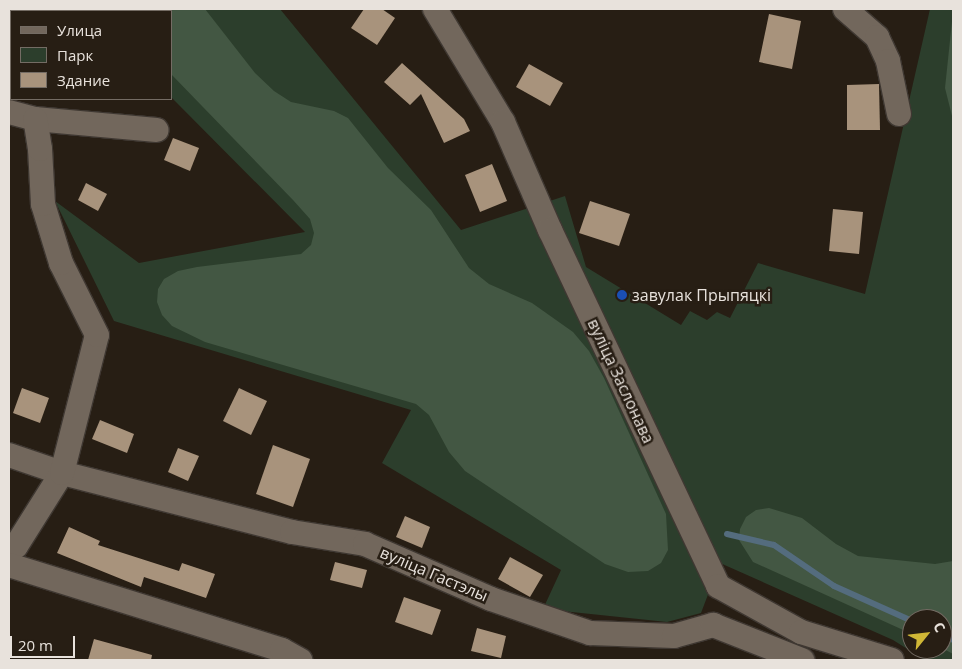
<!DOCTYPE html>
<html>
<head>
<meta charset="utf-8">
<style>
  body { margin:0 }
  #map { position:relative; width:962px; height:669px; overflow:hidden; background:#271e14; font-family:"Open Sans",sans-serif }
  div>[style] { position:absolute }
  .green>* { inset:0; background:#2c3e2c }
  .forest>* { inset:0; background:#435743 }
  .stream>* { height:6px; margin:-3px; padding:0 3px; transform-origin:3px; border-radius:3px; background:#546c7e }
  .building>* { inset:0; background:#a8937c }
  .roads { filter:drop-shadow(1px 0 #3f3832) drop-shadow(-1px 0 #3f3832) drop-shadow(0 1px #3f3832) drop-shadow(0 -1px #3f3832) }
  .minor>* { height:24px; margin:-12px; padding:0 12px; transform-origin:12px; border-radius:12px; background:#72675c }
  .dots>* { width:14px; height:14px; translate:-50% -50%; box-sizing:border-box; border:2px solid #271e14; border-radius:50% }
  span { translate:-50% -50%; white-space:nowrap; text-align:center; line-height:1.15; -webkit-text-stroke:5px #271e14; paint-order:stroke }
  .poi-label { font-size:16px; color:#e8e2dc }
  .left { translate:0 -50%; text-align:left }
  .street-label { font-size:16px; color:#e8e2dc }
  .frame { position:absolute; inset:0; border:10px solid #e8e2dc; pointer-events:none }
  .legend { position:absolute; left:10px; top:10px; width:162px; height:90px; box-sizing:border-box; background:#271e14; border:1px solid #746c64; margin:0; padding:6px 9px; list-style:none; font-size:15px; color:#e8e2dc }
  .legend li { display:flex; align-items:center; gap:10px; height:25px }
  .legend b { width:25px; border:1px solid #746c64 }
  .north { position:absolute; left:902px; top:609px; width:50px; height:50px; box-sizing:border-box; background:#271e14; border:1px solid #746c64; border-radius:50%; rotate:61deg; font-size:14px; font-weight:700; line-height:20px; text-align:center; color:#e8e2dc }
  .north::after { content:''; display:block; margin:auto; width:18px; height:22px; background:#d0b736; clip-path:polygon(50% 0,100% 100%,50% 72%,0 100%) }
  .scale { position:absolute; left:10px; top:636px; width:65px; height:22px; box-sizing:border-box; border:2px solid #e8e2dc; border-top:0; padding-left:6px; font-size:15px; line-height:18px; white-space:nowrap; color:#e8e2dc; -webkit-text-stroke:4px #271e14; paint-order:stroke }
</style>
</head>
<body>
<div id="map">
  <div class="green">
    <div style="clip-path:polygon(evenodd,83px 9px,280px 9px,461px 230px,565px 196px,586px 267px,681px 325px,690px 311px,707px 320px,717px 312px,730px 318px,758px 263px,865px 294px,930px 9px,953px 9px,953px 660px,925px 660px,893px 640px,720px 563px,701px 613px,667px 622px,543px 609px,561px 570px,382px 463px,411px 410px,114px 321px,55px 201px,139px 263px,305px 232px,171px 97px,171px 11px,83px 9px,912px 619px,942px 619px,942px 649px,912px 649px,912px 619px)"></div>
  </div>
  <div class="forest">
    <div style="clip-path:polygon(109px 9px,205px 9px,255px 73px,274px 91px,291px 102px,334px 111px,348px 118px,388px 168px,431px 210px,469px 268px,489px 284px,532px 303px,573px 332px,589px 351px,604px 378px,666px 514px,668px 550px,661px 563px,648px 571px,628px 572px,605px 564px,465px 471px,449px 452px,429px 415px,416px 404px,205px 342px,172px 326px,162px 315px,157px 302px,158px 289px,164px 279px,178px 271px,197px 267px,301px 254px,311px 245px,314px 233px,310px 219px,293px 200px,171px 74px,171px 11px)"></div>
    <div style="clip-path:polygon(953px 12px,953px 120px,945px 88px)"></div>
    <div style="clip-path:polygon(769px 508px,802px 518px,836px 544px,858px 556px,935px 564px,953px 561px,953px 654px,942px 648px,942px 619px,912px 619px,912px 634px,753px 562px,739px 540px,740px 529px,746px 517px,756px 510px)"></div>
  </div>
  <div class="stream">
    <div style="left:727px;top:534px;width:48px;rotate:13.2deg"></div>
    <div style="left:774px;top:545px;width:73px;rotate:34.3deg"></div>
    <div style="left:834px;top:586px;width:85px;rotate:24.2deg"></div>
    <div style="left:942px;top:635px;width:12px;rotate:24deg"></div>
  </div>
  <div class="building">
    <div style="clip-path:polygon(364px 9px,382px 9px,395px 18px,377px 45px,351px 28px)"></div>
    <div style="clip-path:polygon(769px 14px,801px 21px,792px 69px,759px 62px)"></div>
    <div style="clip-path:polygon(402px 63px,464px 119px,470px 131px,444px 143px,421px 94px,410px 105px,384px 82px)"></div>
    <div style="clip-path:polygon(529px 64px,563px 83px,550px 106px,516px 87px)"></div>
    <div style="clip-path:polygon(879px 84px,880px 130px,847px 130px,847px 85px)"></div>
    <div style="clip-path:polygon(173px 138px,199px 148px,190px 171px,164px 160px)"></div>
    <div style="clip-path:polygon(492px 164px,507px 201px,480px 212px,465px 175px)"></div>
    <div style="clip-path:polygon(86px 183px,107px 194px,98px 211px,78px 200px)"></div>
    <div style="clip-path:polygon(590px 201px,630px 214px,619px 246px,579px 233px)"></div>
    <div style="clip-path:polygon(833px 209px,863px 212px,859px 254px,829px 251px)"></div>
    <div style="clip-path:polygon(22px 388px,49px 398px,40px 423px,13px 413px)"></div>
    <div style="clip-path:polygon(239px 388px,267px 401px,251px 435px,223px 421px)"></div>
    <div style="clip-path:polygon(100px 420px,134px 434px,127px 453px,92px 439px)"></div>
    <div style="clip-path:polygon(273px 445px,310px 459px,293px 507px,256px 494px)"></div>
    <div style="clip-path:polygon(178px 448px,199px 456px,188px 481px,168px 472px)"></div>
    <div style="clip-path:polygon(405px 516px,430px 527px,422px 548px,396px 537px)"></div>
    <div style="clip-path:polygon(69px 527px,100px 541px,98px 545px,179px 571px,182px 563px,215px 574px,206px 598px,144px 577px,141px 587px,57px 553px)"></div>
    <div style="clip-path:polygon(510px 557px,543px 575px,530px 597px,498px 579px)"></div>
    <div style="clip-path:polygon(335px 562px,367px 570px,362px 588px,330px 580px)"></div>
    <div style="clip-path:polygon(404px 597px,441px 610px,432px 635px,395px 622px)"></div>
    <div style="clip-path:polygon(477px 628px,506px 636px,501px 658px,471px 651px)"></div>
    <div style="clip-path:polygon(94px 639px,152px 655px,151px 660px,88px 660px)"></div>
  </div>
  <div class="roads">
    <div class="minor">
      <div style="left:435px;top:9px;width:132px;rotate:59deg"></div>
      <div style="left:503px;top:122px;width:118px;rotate:66.5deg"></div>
      <div style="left:550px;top:230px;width:394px;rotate:64.7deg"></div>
      <div style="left:718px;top:586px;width:95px;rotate:29deg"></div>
      <div style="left:801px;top:632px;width:95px;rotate:17.1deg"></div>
      <div style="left:845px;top:9px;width:43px;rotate:41.2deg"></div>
      <div style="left:877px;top:37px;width:26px;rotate:65deg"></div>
      <div style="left:888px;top:61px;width:54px;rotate:78.3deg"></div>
      <div style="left:9px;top:112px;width:27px;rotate:15deg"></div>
      <div style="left:35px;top:119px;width:122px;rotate:5.2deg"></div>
      <div style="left:9px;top:455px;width:56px;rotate:18.8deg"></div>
      <div style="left:62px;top:473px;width:237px;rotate:14.4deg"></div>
      <div style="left:292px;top:532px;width:74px;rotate:9.3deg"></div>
      <div style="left:365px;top:544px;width:137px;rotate:23.6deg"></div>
      <div style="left:491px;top:599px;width:105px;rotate:19deg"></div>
      <div style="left:590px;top:633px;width:84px;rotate:2deg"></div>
      <div style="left:674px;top:636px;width:41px;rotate:-15.8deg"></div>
      <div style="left:713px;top:625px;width:96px;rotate:21.5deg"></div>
      <div style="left:9px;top:550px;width:8px;rotate:-30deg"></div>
      <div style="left:16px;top:546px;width:86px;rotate:-57.8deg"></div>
      <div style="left:62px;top:473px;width:142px;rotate:-75.8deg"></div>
      <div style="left:97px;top:335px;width:80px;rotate:-116.6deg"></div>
      <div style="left:61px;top:263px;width:62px;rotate:-107deg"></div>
      <div style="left:43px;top:204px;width:55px;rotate:-93.1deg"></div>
      <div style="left:40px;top:149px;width:30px;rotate:-99deg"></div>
      <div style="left:9px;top:565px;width:286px;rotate:17.3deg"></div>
      <div style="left:282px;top:650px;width:21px;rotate:29deg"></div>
    </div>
  </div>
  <div class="dots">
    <div style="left:622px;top:295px;background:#1a4fb4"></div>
  </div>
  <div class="poi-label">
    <span class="left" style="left:632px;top:295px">завулак Прыпяцкі</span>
  </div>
  <div class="street-label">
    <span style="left:621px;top:381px;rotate:65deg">вуліца Заслонава</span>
    <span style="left:434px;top:574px;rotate:23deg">вуліца Гастэлы</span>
  </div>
  <div class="frame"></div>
  <ul class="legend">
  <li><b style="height:6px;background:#72675c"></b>Улица</li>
  <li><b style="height:14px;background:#2c3e2c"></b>Парк</li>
  <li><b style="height:14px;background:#a8937c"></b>Здание</li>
  </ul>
  <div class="north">С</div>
  <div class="scale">20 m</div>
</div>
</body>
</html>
